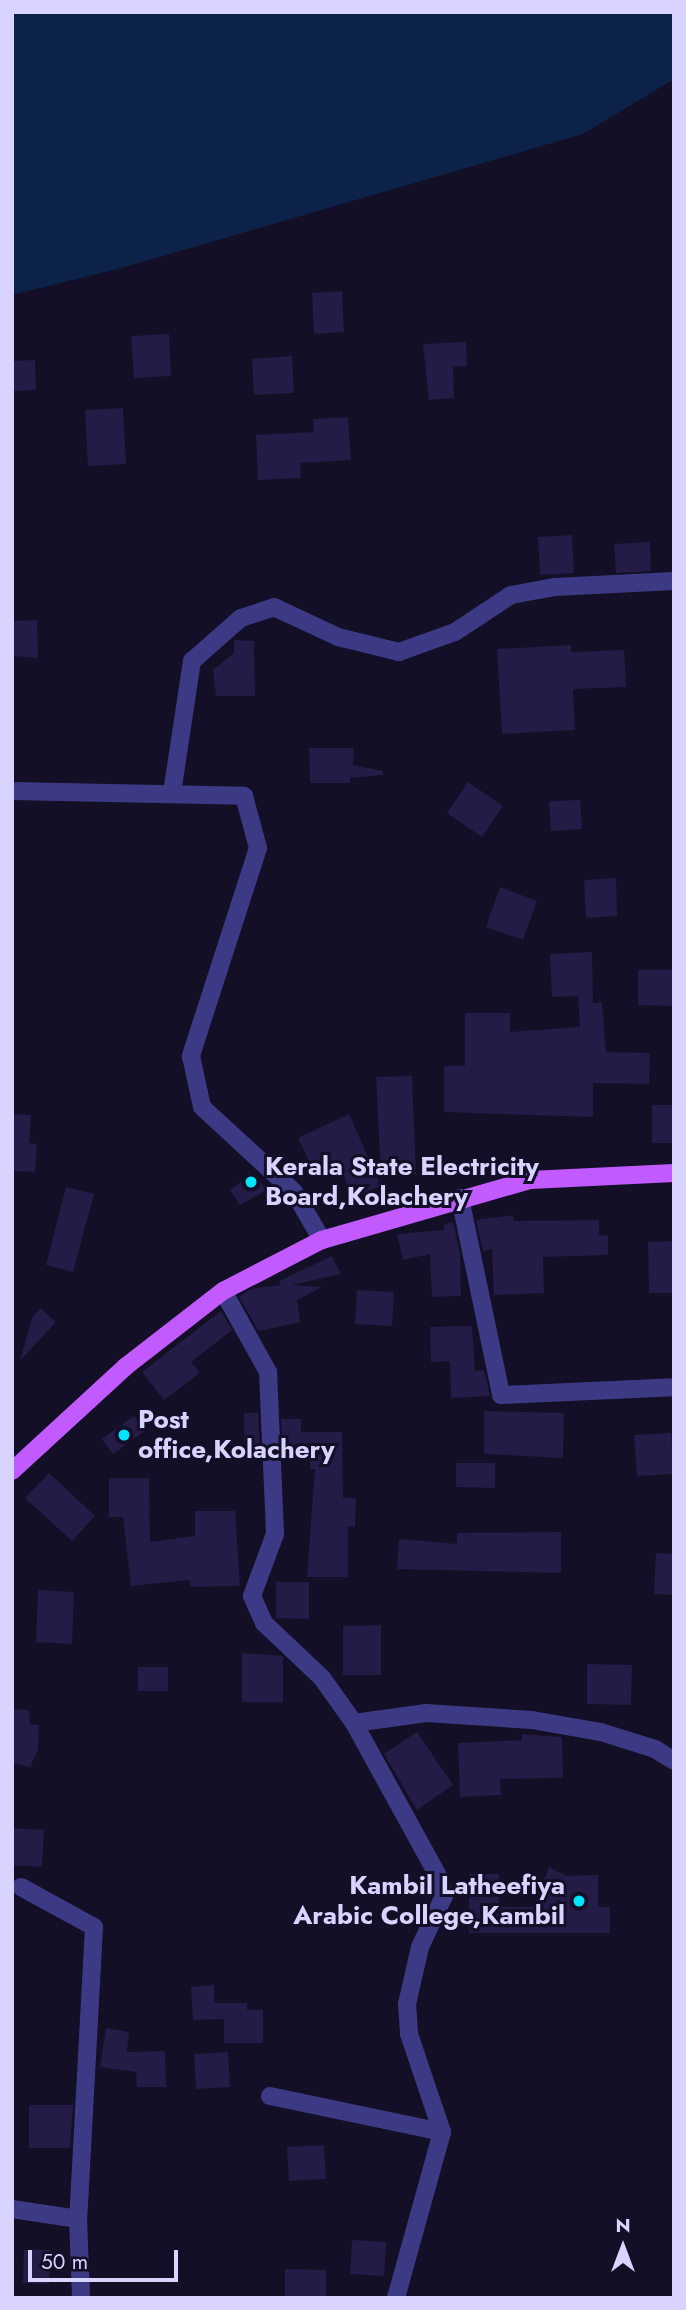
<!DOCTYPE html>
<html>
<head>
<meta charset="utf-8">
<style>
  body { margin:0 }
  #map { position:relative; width:686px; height:2310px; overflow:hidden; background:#130f26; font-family:Jost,sans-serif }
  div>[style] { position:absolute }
  .water>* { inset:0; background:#0c2248 }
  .building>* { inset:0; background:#241b47 }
  .minor>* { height:18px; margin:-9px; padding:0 9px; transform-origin:9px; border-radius:9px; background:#3d3a85 }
  .major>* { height:18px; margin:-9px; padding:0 9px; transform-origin:9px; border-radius:9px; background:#c25bff }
  .dots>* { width:19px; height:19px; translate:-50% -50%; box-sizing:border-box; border:4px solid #130f26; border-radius:50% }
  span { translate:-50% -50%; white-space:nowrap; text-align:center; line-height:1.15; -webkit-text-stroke:6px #130f26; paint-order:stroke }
  .poi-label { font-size:26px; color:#d9d4ff; font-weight:700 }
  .left { translate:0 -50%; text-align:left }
  .right { translate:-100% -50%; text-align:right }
  .frame { position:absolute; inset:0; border:14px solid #d9d4ff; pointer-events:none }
  .north { position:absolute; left:588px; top:2212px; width:70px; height:70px; -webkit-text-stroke:5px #130f26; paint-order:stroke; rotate:0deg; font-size:19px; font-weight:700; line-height:28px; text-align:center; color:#d9d4ff }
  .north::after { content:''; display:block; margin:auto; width:24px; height:32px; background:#d9d4ff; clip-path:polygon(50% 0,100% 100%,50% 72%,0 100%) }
  .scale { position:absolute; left:28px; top:2250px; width:150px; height:32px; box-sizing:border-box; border:4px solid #d9d4ff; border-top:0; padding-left:9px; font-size:21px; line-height:24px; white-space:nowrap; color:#d9d4ff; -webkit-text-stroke:5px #130f26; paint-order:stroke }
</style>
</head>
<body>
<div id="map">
  <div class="water">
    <div style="clip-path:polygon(12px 12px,674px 12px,674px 79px,583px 134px,125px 267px,12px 295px)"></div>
  </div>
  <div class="building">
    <div style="clip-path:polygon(342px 291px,344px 332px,314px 334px,312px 293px)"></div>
    <div style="clip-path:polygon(169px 334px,171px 376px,134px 378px,131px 336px)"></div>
    <div style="clip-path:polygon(466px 342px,467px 366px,453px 367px,454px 398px,429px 400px,423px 344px)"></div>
    <div style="clip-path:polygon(292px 356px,294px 393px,254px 395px,252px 359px)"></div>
    <div style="clip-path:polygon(35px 360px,36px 390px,12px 391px,12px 361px)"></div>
    <div style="clip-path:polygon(123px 408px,126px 464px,88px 466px,85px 410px)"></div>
    <div style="clip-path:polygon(348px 417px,351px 460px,300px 463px,301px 478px,258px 480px,256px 435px,314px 432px,313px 419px)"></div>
    <div style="clip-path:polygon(572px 535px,574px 573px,540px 575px,538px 537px)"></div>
    <div style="clip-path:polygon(650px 542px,651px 571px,616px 573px,614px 544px)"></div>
    <div style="clip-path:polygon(37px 620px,38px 658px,12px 656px,12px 621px)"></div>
    <div style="clip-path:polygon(234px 640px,254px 641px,255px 696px,216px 696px,213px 670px,234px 653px)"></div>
    <div style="clip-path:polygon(571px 645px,571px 652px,624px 650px,626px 687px,573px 689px,575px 730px,502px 734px,497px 649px)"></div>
    <div style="clip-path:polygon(309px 748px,354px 748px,353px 765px,383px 771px,383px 775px,350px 778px,350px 783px,310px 783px)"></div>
    <div style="clip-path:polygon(468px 782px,503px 806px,482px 837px,447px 813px)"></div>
    <div style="clip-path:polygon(580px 800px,582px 829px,551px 831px,549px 801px)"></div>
    <div style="clip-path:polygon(616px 878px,617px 916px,586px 918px,584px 880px)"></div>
    <div style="clip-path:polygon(500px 887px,537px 901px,523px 940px,486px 927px)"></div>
    <div style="clip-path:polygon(592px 952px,593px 1003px,602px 1002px,606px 1052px,650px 1053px,649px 1084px,593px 1083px,593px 1117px,444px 1112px,444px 1066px,465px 1066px,465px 1013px,510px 1013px,510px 1032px,580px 1027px,578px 996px,552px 997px,550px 954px)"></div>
    <div style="clip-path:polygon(638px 970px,674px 970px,674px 1006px,638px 1005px)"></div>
    <div style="clip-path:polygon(412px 1076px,416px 1174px,381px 1176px,376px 1077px)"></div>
    <div style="clip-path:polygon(652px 1105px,674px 1105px,674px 1143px,652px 1143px)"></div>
    <div style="clip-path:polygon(12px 1114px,31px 1115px,29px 1143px,37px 1144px,35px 1172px,12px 1171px)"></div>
    <div style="clip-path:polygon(349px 1114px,381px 1186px,353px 1197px,340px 1167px,317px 1178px,298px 1138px)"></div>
    <div style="clip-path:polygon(253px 1173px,267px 1190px,240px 1205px,230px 1190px)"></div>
    <div style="clip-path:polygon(66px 1187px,94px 1194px,73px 1272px,46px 1265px)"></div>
    <div style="clip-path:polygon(513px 1215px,514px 1221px,599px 1220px,599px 1235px,608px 1236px,608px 1255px,543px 1257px,544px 1293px,494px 1295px,492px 1249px,483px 1251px,476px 1220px)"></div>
    <div style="clip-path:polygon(453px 1222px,460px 1254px,461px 1296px,432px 1297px,430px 1254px,403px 1260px,397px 1234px,444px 1230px,444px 1224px)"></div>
    <div style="clip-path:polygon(674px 1241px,674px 1293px,649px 1293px,648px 1242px)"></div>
    <div style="clip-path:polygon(332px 1256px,341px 1274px,292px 1285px,322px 1287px,297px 1300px,300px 1322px,259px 1331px,239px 1297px,251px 1289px,281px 1285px,279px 1281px)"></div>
    <div style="clip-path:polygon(357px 1290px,394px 1292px,392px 1326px,355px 1324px)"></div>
    <div style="clip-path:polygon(40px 1308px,56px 1322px,20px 1361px,32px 1318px)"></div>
    <div style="clip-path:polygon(221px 1311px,232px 1330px,191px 1362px,200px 1373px,164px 1400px,142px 1372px)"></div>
    <div style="clip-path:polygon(472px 1326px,475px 1371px,484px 1370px,490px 1396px,451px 1398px,450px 1361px,431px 1362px,430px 1327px)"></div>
    <div style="clip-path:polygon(484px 1411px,564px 1413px,563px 1458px,484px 1454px)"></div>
    <div style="clip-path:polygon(244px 1413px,258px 1413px,260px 1453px,244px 1453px)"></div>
    <div style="clip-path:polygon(134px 1416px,145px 1431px,113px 1454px,102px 1439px)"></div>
    <div style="clip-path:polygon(281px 1419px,301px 1419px,301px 1432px,342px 1432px,343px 1498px,356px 1498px,355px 1527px,348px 1526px,348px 1577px,307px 1577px,315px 1469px,310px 1469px,310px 1452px,283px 1452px)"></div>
    <div style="clip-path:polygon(671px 1433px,674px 1474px,637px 1476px,634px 1435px)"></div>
    <div style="clip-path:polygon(456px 1463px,495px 1463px,495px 1488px,456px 1487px)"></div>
    <div style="clip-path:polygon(49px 1473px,95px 1516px,72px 1541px,25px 1498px)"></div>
    <div style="clip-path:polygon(109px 1478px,149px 1478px,150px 1542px,195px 1536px,195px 1511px,235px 1511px,240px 1586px,190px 1587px,190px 1580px,131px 1586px,123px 1517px,109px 1517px)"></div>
    <div style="clip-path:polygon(561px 1532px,561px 1573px,397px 1569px,399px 1539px,457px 1544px,457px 1533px)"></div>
    <div style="clip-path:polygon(656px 1553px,674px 1554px,674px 1595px,654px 1594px)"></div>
    <div style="clip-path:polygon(276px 1582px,309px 1582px,309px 1619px,276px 1618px)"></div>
    <div style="clip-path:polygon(38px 1590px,74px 1592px,72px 1644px,36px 1642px)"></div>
    <div style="clip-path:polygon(381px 1625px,381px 1675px,343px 1675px,343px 1626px)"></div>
    <div style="clip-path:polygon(242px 1653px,283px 1656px,283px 1702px,242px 1702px)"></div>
    <div style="clip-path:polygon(587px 1664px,632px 1665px,631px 1705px,587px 1704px)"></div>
    <div style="clip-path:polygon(138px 1667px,168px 1667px,168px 1691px,138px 1691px)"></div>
    <div style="clip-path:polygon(12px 1709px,29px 1710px,30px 1724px,39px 1725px,38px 1750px,30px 1767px,12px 1763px)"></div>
    <div style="clip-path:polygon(417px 1732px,453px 1785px,417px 1810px,384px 1754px)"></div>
    <div style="clip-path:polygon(522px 1734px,562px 1737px,563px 1778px,500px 1779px,501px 1795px,460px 1797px,458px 1743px,522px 1740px)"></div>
    <div style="clip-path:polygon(12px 1828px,44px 1830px,42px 1867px,12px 1865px)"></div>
    <div style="clip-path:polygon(549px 1867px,567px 1876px,598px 1875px,598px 1907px,610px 1907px,610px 1933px,469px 1933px,469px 1874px,499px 1874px,499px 1907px,533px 1907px)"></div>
    <div style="clip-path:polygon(214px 1985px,214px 2003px,247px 2003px,247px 2010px,263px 2010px,263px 2043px,224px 2043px,224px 2019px,193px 2020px,191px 1987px)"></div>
    <div style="clip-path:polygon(106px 2028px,129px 2032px,127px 2052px,165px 2051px,166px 2087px,137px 2087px,136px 2072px,100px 2067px)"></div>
    <div style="clip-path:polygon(228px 2052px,230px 2087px,196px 2089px,194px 2054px)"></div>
    <div style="clip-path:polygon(29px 2105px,73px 2105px,70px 2148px,29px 2148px)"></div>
    <div style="clip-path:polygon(324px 2145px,326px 2179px,289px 2181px,287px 2147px)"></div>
    <div style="clip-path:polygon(352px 2240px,386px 2242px,384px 2276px,350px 2274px)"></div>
    <div style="clip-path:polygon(24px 2250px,50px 2250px,49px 2284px,23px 2283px)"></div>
    <div style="clip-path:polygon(285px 2269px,326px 2270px,326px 2298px,285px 2298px)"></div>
  </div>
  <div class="minor">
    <div style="left:12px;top:791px;width:232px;rotate:1.2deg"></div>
    <div style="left:244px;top:796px;width:54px;rotate:74.9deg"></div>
    <div style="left:258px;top:848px;width:219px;rotate:107.9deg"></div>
    <div style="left:191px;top:1056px;width:52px;rotate:77.8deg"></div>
    <div style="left:202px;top:1107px;width:125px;rotate:42.7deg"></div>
    <div style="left:294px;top:1192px;width:56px;rotate:59.7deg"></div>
    <div style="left:172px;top:793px;width:134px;rotate:-81.4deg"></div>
    <div style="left:192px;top:661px;width:65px;rotate:-41.3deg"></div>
    <div style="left:241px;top:618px;width:35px;rotate:-18deg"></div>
    <div style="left:274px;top:607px;width:71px;rotate:25.1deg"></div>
    <div style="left:338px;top:637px;width:63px;rotate:13.8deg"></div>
    <div style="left:399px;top:652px;width:59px;rotate:-19.7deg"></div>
    <div style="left:455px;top:632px;width:67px;rotate:-33.5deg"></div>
    <div style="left:511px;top:595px;width:45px;rotate:-10.3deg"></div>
    <div style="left:555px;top:587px;width:119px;rotate:-2.9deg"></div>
    <div style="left:460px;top:1198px;width:201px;rotate:78.2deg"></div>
    <div style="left:501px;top:1395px;width:173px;rotate:-2.6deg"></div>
    <div style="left:223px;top:1291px;width:93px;rotate:60.9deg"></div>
    <div style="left:268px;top:1372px;width:162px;rotate:87.5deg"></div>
    <div style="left:275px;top:1534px;width:66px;rotate:110.4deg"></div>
    <div style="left:252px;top:1596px;width:30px;rotate:66deg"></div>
    <div style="left:264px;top:1623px;width:80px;rotate:43.5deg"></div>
    <div style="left:322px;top:1678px;width:55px;rotate:54.6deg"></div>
    <div style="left:354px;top:1723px;width:175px;rotate:61.2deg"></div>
    <div style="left:438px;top:1876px;width:21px;rotate:73deg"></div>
    <div style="left:444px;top:1896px;width:56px;rotate:115.2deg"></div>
    <div style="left:420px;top:1947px;width:58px;rotate:102.8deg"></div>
    <div style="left:407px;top:2004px;width:30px;rotate:86deg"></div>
    <div style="left:409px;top:2034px;width:103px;rotate:71.4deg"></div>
    <div style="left:442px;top:2132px;width:172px;rotate:105.5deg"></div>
    <div style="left:354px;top:1723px;width:73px;rotate:-7.9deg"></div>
    <div style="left:426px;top:1713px;width:106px;rotate:3.8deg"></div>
    <div style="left:532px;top:1720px;width:70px;rotate:9.9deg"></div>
    <div style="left:601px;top:1732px;width:57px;rotate:17.5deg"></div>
    <div style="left:655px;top:1749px;width:22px;rotate:32deg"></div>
    <div style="left:21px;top:1887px;width:83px;rotate:28.7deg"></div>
    <div style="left:94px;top:1927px;width:292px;rotate:93.1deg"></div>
    <div style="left:270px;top:2096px;width:176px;rotate:11.8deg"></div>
    <div style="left:12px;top:2209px;width:67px;rotate:8.6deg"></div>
    <div style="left:78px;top:2219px;width:79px;rotate:87.8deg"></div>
  </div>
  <div class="major">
    <div style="left:12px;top:1471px;width:154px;rotate:-42.6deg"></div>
    <div style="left:125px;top:1367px;width:124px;rotate:-37.8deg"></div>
    <div style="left:223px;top:1291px;width:111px;rotate:-27.3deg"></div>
    <div style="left:322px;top:1240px;width:216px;rotate:-16.1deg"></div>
    <div style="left:530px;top:1180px;width:144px;rotate:-2.8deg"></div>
  </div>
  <div class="dots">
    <div style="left:251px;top:1182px;background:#00e5ff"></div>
    <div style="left:124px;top:1435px;background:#00e5ff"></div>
    <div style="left:579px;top:1901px;background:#00e5ff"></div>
  </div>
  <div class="poi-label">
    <span class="left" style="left:265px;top:1182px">Kerala State Electricity<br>Board,Kolachery</span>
    <span class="left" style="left:138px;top:1435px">Post<br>office,Kolachery</span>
    <span class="right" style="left:565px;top:1901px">Kambil Latheefiya<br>Arabic College,Kambil</span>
  </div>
  <div class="frame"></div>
  <div class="north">N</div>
  <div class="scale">50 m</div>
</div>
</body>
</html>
